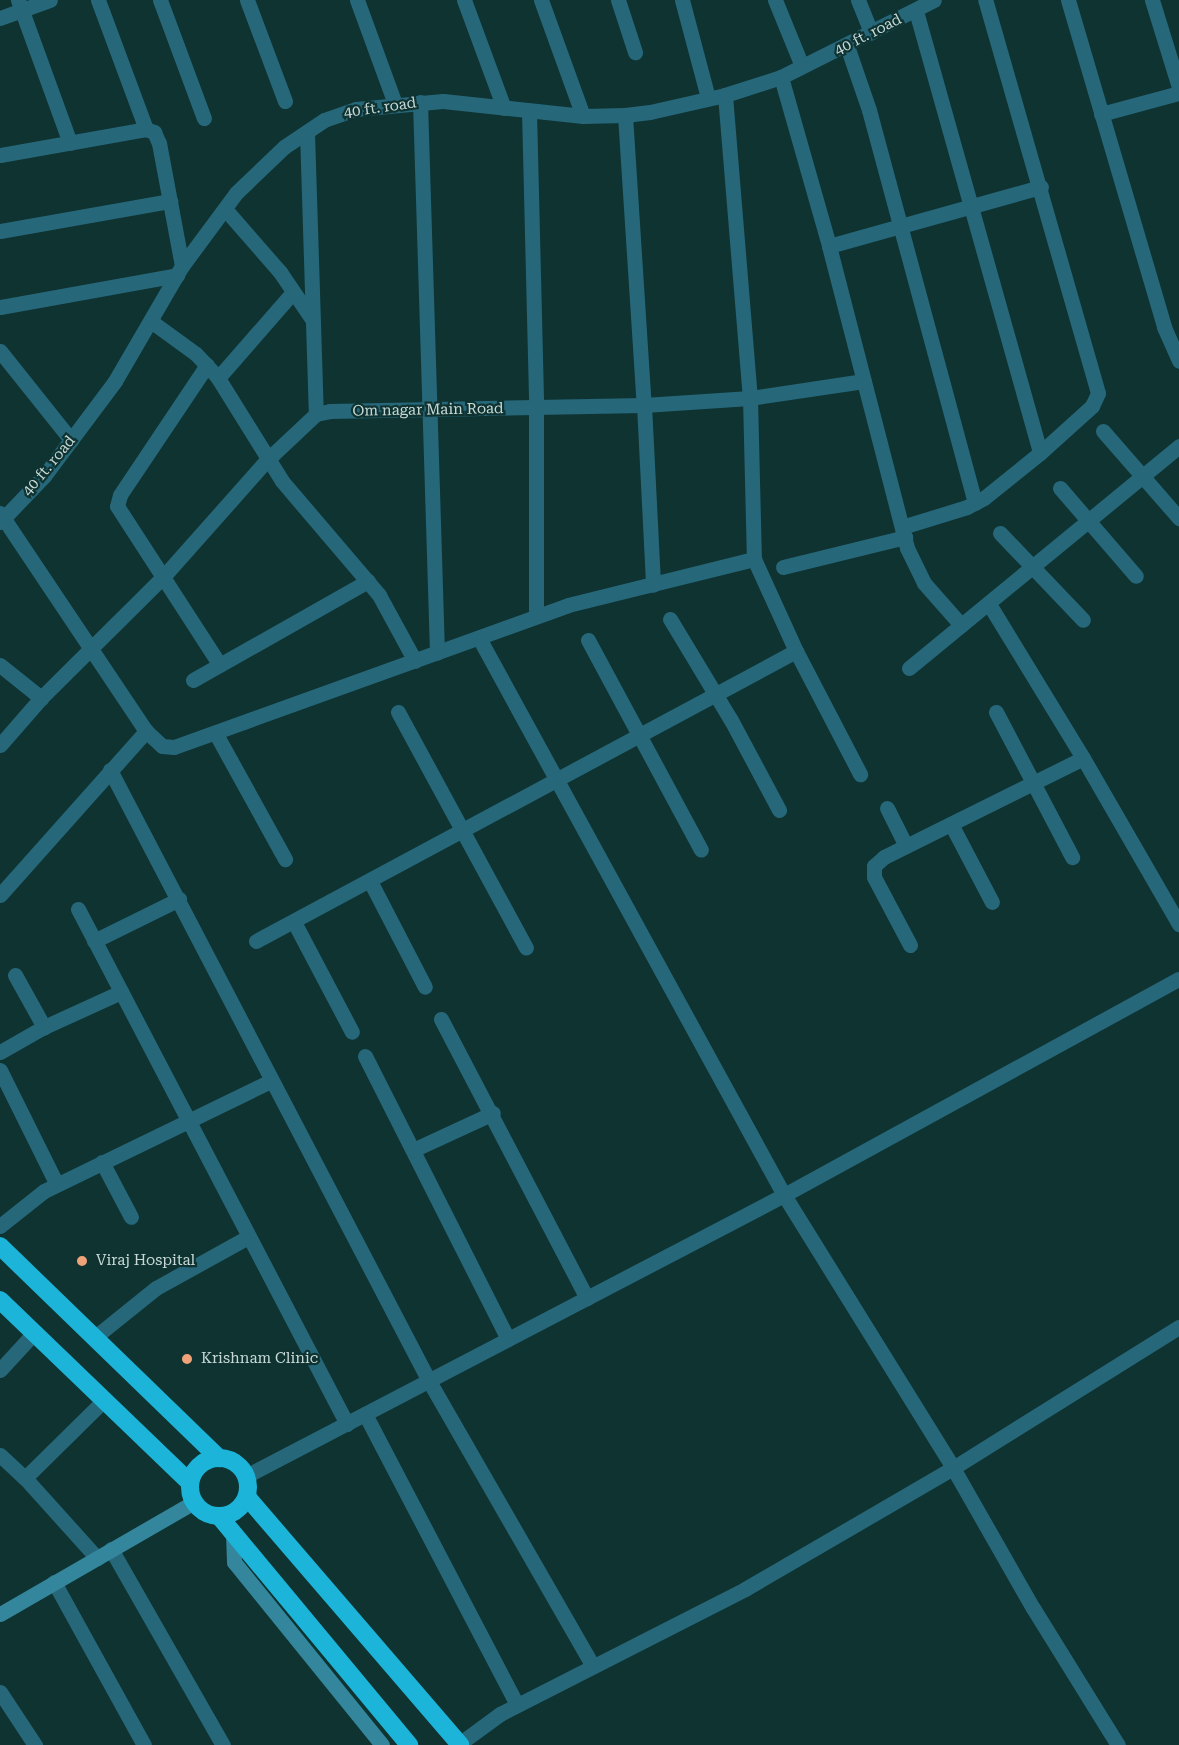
<!DOCTYPE html>
<html>
<head>
<meta charset="utf-8">
<style>
  body { margin:0 }
  #map { position:relative; width:1179px; height:1745px; overflow:hidden; background:#0e3331; font-family:"Roboto Serif",serif }
  div>[style] { position:absolute }
  .street>* { height:15px; margin:-7.5px; padding:0 7.5px; transform-origin:7.5px; border-radius:7.5px; background:#27677a }
  .secondary>* { height:15px; margin:-7.5px; padding:0 7.5px; transform-origin:7.5px; border-radius:7.5px; background:#34869d }
  .highway>* { height:18px; margin:-9px; padding:0 9px; transform-origin:9px; border-radius:9px; background:#1cb4d9 }
  .highway>.ring { margin:-9px; padding:0; box-sizing:content-box; background:none; border:18px solid #1cb4d9; border-radius:50% }
  .dots>* { width:16px; height:16px; translate:-50% -50%; box-sizing:border-box; border:3px solid #0e3331; border-radius:50% }
  span { translate:-50% -50%; white-space:nowrap; text-align:center; line-height:1.15; -webkit-text-stroke:4.5px #0e3331; paint-order:stroke }
  .street-label { font-size:15px; color:#c6d9d8 }
  .poi-label { font-size:15px; color:#c6d9d8 }
  .left { translate:0 -50%; text-align:left }
</style>
</head>
<body>
<div id="map">
  <div class="street">
    <div style="left:18px;top:0;width:152px;rotate:70deg"></div>
    <div style="left:98px;top:0;width:138px;rotate:69.6deg"></div>
    <div style="left:160px;top:0;width:126px;rotate:69.6deg"></div>
    <div style="left:247px;top:0;width:108px;rotate:69.4deg"></div>
    <div style="left:357px;top:0;width:111px;rotate:69.9deg"></div>
    <div style="left:464px;top:0;width:115px;rotate:69.7deg"></div>
    <div style="left:541px;top:0;width:123px;rotate:70.1deg"></div>
    <div style="left:618px;top:0;width:55px;rotate:71.9deg"></div>
    <div style="left:682px;top:0;width:101px;rotate:75.1deg"></div>
    <div style="left:775px;top:0;width:71px;rotate:67.8deg"></div>
    <div style="left:858px;top:0;width:35px;rotate:68deg"></div>
    <div style="left:1068px;top:0;width:341px;rotate:73.6deg"></div>
    <div style="left:1164px;top:327px;width:37px;rotate:66deg"></div>
    <div style="left:1152px;top:0;width:91px;rotate:72.8deg"></div>
    <div style="left:916px;top:11px;width:459px;rotate:74.3deg"></div>
    <div style="left:0;top:18px;width:53px;rotate:-19.8deg"></div>
    <div style="left:847px;top:46px;width:68px;rotate:71deg"></div>
    <div style="left:869px;top:110px;width:407px;rotate:74.9deg"></div>
    <div style="left:781px;top:77px;width:176px;rotate:74.1deg"></div>
    <div style="left:829px;top:246px;width:312px;rotate:75.5deg"></div>
    <div style="left:907px;top:548px;width:39px;rotate:64deg"></div>
    <div style="left:924px;top:583px;width:56px;rotate:48.6deg"></div>
    <div style="left:725px;top:95px;width:304px;rotate:85.3deg"></div>
    <div style="left:750px;top:398px;width:161px;rotate:88.6deg"></div>
    <div style="left:754px;top:559px;width:101px;rotate:65.5deg"></div>
    <div style="left:796px;top:651px;width:139px;rotate:62.5deg"></div>
    <div style="left:420px;top:102px;width:551px;rotate:88.23deg"></div>
    <div style="left:529px;top:111px;width:297px;rotate:88.6deg"></div>
    <div style="left:536px;top:408px;width:208px;rotate:90deg"></div>
    <div style="left:1101px;top:114px;width:81px;rotate:-15.1deg"></div>
    <div style="left:625px;top:115px;width:291px;rotate:86.3deg"></div>
    <div style="left:644px;top:405px;width:180px;rotate:87.1deg"></div>
    <div style="left:307px;top:132px;width:282px;rotate:88.2deg"></div>
    <div style="left:0;top:155px;width:148px;rotate:-10.1deg"></div>
    <div style="left:146px;top:129px;width:9px;rotate:21deg"></div>
    <div style="left:154px;top:132px;width:12px;rotate:66deg"></div>
    <div style="left:159px;top:143px;width:125px;rotate:79.4deg"></div>
    <div style="left:225px;top:209px;width:84px;rotate:48.9deg"></div>
    <div style="left:280px;top:272px;width:57px;rotate:55.8deg"></div>
    <div style="left:0;top:231px;width:173px;rotate:-10deg"></div>
    <div style="left:829px;top:246px;width:220px;rotate:-15.6deg"></div>
    <div style="left:0;top:307px;width:180px;rotate:-10.2deg"></div>
    <div style="left:152px;top:322px;width:54px;rotate:36deg"></div>
    <div style="left:196px;top:354px;width:33px;rotate:47deg"></div>
    <div style="left:218px;top:378px;width:121px;rotate:58.1deg"></div>
    <div style="left:282px;top:481px;width:150px;rotate:49.6deg"></div>
    <div style="left:379px;top:595px;width:75px;rotate:61.4deg"></div>
    <div style="left:0;top:351px;width:114px;rotate:51.4deg"></div>
    <div style="left:207px;top:365px;width:156px;rotate:123.8deg"></div>
    <div style="left:120px;top:495px;width:11px;rotate:105deg"></div>
    <div style="left:117px;top:506px;width:189px;rotate:57.1deg"></div>
    <div style="left:218px;top:378px;width:114px;rotate:-48.9deg"></div>
    <div style="left:1103px;top:431px;width:116px;rotate:48.9deg"></div>
    <div style="left:1060px;top:488px;width:116px;rotate:49.2deg"></div>
    <div style="left:0;top:513px;width:262px;rotate:56.2deg"></div>
    <div style="left:146px;top:731px;width:22px;rotate:43deg"></div>
    <div style="left:162px;top:746px;width:12px;rotate:5deg"></div>
    <div style="left:174px;top:747px;width:419px;rotate:-19.8deg"></div>
    <div style="left:568px;top:605px;width:192px;rotate:-13.9deg"></div>
    <div style="left:0;top:522px;width:64px;rotate:-46.3deg"></div>
    <div style="left:44px;top:476px;width:119px;rotate:-53.2deg"></div>
    <div style="left:115px;top:381px;width:133px;rotate:-59.8deg"></div>
    <div style="left:182px;top:266px;width:91px;rotate:-53.5deg"></div>
    <div style="left:236px;top:193px;width:66px;rotate:-43.8deg"></div>
    <div style="left:284px;top:147px;width:48px;rotate:-34deg"></div>
    <div style="left:324px;top:120px;width:34px;rotate:-19deg"></div>
    <div style="left:356px;top:109px;width:87px;rotate:-5.3deg"></div>
    <div style="left:443px;top:101px;width:141px;rotate:6.1deg"></div>
    <div style="left:583px;top:116px;width:42px;rotate:-1.4deg"></div>
    <div style="left:625px;top:115px;width:25px;rotate:-7deg"></div>
    <div style="left:650px;top:112px;width:77px;rotate:-12.8deg"></div>
    <div style="left:725px;top:95px;width:59px;rotate:-17.8deg"></div>
    <div style="left:781px;top:77px;width:171px;rotate:-26.7deg"></div>
    <div style="left:902px;top:527px;width:68px;rotate:-17.1deg"></div>
    <div style="left:967px;top:507px;width:19px;rotate:-28deg"></div>
    <div style="left:984px;top:498px;width:72px;rotate:-38.8deg"></div>
    <div style="left:1040px;top:453px;width:70px;rotate:-42.1deg"></div>
    <div style="left:1092px;top:406px;width:14px;rotate:-65deg"></div>
    <div style="left:1098px;top:393px;width:409px;rotate:-106deg"></div>
    <div style="left:1000px;top:533px;width:120px;rotate:46.3deg"></div>
    <div style="left:783px;top:567px;width:126px;rotate:-13.8deg"></div>
    <div style="left:989px;top:604px;width:180px;rotate:58.6deg"></div>
    <div style="left:1083px;top:758px;width:192px;rotate:60deg"></div>
    <div style="left:670px;top:619px;width:118px;rotate:58.9deg"></div>
    <div style="left:731px;top:720px;width:102px;rotate:61.9deg"></div>
    <div style="left:479px;top:638px;width:635px;rotate:61.3deg"></div>
    <div style="left:784px;top:1195px;width:321px;rotate:58.2deg"></div>
    <div style="left:953px;top:1468px;width:161px;rotate:60.3deg"></div>
    <div style="left:1033px;top:1608px;width:161px;rotate:58.2deg"></div>
    <div style="left:588px;top:640px;width:238px;rotate:61.7deg"></div>
    <div style="left:0;top:665px;width:53px;rotate:38.8deg"></div>
    <div style="left:909px;top:668px;width:350px;rotate:-39.4deg"></div>
    <div style="left:193px;top:680px;width:201px;rotate:-29.5deg"></div>
    <div style="left:398px;top:712px;width:268px;rotate:61.5deg"></div>
    <div style="left:996px;top:712px;width:164px;rotate:62.3deg"></div>
    <div style="left:216px;top:734px;width:143px;rotate:61.1deg"></div>
    <div style="left:0;top:745px;width:62px;rotate:-48.9deg"></div>
    <div style="left:41px;top:698px;width:172px;rotate:-44.8deg"></div>
    <div style="left:163px;top:577px;width:157px;rotate:-48.4deg"></div>
    <div style="left:267px;top:460px;width:67px;rotate:-43.2deg"></div>
    <div style="left:316px;top:414px;width:14px;rotate:-12deg"></div>
    <div style="left:330px;top:411px;width:314px;rotate:-1.1deg"></div>
    <div style="left:644px;top:405px;width:106px;rotate:-3.8deg"></div>
    <div style="left:750px;top:398px;width:115px;rotate:-8.5deg"></div>
    <div style="left:110px;top:770px;width:689px;rotate:62.43deg"></div>
    <div style="left:429px;top:1381px;width:329px;rotate:60.1deg"></div>
    <div style="left:887px;top:808px;width:42px;rotate:63.4deg"></div>
    <div style="left:951px;top:824px;width:88px;rotate:62.3deg"></div>
    <div style="left:370px;top:881px;width:119px;rotate:62.6deg"></div>
    <div style="left:0;top:895px;width:220px;rotate:-48.3deg"></div>
    <div style="left:78px;top:909px;width:581px;rotate:62.42deg"></div>
    <div style="left:294px;top:922px;width:124px;rotate:62.2deg"></div>
    <div style="left:94px;top:941px;width:95px;rotate:-26.3deg"></div>
    <div style="left:256px;top:941px;width:613px;rotate:-28.24deg"></div>
    <div style="left:910px;top:945px;width:77px;rotate:-117.9deg"></div>
    <div style="left:874px;top:877px;width:11px;rotate:-90deg"></div>
    <div style="left:874px;top:866px;width:13px;rotate:-42deg"></div>
    <div style="left:884px;top:857px;width:222px;rotate:-26.4deg"></div>
    <div style="left:15px;top:975px;width:60px;rotate:60.9deg"></div>
    <div style="left:441px;top:1019px;width:315px;rotate:62.4deg"></div>
    <div style="left:0;top:1052px;width:48px;rotate:-29.7deg"></div>
    <div style="left:42px;top:1028px;width:87px;rotate:-24.5deg"></div>
    <div style="left:365px;top:1056px;width:317px;rotate:63.2deg"></div>
    <div style="left:0;top:1070px;width:128px;rotate:63.6deg"></div>
    <div style="left:413px;top:1150px;width:88px;rotate:-24.8deg"></div>
    <div style="left:102px;top:1162px;width:62px;rotate:62.2deg"></div>
    <div style="left:0;top:1226px;width:56px;rotate:-38.5deg"></div>
    <div style="left:44px;top:1191px;width:252px;rotate:-25.9deg"></div>
    <div style="left:95px;top:1337px;width:78px;rotate:-38.8deg"></div>
    <div style="left:156px;top:1288px;width:105px;rotate:-29deg"></div>
    <div style="left:0;top:1370px;width:50px;rotate:-47.4deg"></div>
    <div style="left:365px;top:1414px;width:328px;rotate:62.4deg"></div>
    <div style="left:0;top:1455px;width:34px;rotate:43deg"></div>
    <div style="left:25px;top:1478px;width:110px;rotate:-44.6deg"></div>
    <div style="left:246px;top:1476px;width:607px;rotate:-27.58deg"></div>
    <div style="left:784px;top:1195px;width:450px;rotate:-28.7deg"></div>
    <div style="left:25px;top:1478px;width:108px;rotate:48deg"></div>
    <div style="left:111px;top:1549px;width:226px;rotate:60.3deg"></div>
    <div style="left:54px;top:1582px;width:186px;rotate:61.1deg"></div>
    <div style="left:0;top:1692px;width:64px;rotate:56.6deg"></div>
    <div style="left:459px;top:1744px;width:51px;rotate:-36.2deg"></div>
    <div style="left:500px;top:1714px;width:275px;rotate:-27deg"></div>
    <div style="left:745px;top:1589px;width:241px;rotate:-30.2deg"></div>
    <div style="left:953px;top:1468px;width:266px;rotate:-32deg"></div>
  </div>
  <div class="secondary">
    <div style="left:233px;top:1533px;width:29px;rotate:88deg"></div>
    <div style="left:234px;top:1562px;width:235px;rotate:51deg"></div>
    <div style="left:0;top:1614px;width:224px;rotate:-30deg"></div>
  </div>
  <div class="highway">
    <div style="left:0;top:1246px;width:305px;rotate:44.1deg"></div>
    <div style="left:0;top:1300px;width:264px;rotate:43.9deg"></div>
    <div class="ring" style="left:190px;top:1458px;width:40px;height:40px"></div>
    <div style="left:247px;top:1497px;width:327px;rotate:49.3deg"></div>
    <div style="left:219px;top:1516px;width:298px;rotate:50.3deg"></div>
  </div>
  <div class="dots">
    <div style="left:82px;top:1261px;background:#f0a378"></div>
    <div style="left:187px;top:1359px;background:#f0a378"></div>
  </div>
  <div class="street-label">
    <span style="left:868px;top:35px;rotate:-27deg">40 ft. road</span>
    <span style="left:380px;top:108px;rotate:-8deg">40 ft. road</span>
    <span style="left:428px;top:410px;rotate:-1deg">Om nagar Main Road</span>
    <span style="left:49px;top:466px;rotate:-50deg">40 ft. road</span>
  </div>
  <div class="poi-label">
    <span class="left" style="left:96px;top:1261px">Viraj Hospital</span>
    <span class="left" style="left:201px;top:1359px">Krishnam Clinic</span>
  </div>
</div>
</body>
</html>
